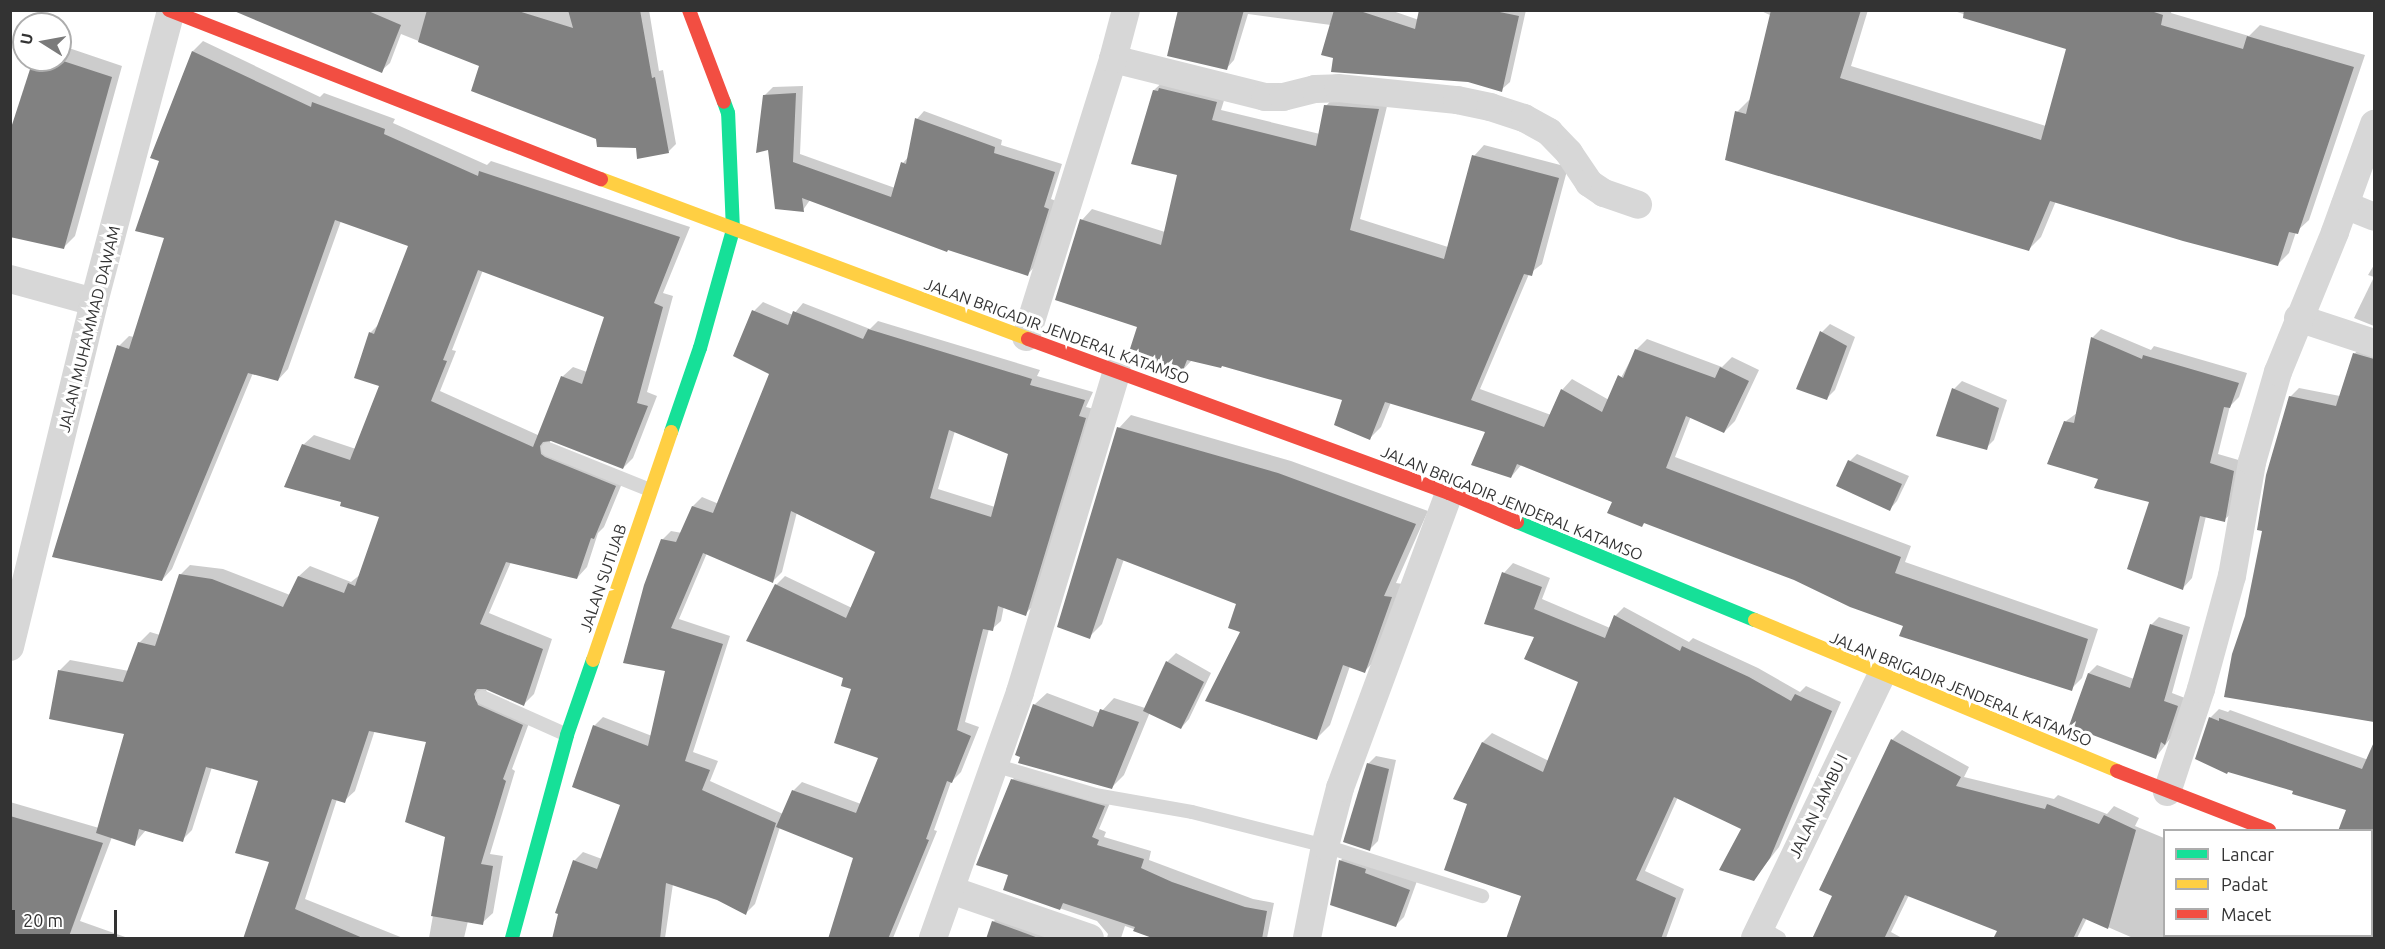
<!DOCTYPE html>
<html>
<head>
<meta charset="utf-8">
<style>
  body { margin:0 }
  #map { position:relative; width:2385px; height:949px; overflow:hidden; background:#fff; font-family:Ubuntu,sans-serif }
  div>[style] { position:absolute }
  .shadow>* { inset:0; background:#0003 }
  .building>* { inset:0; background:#818181 }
  .lane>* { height:14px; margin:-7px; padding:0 7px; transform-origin:7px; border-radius:7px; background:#d7d7d7 }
  .street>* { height:28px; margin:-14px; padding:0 14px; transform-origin:14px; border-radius:14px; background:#d7d7d7 }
  .fast>* { height:14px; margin:-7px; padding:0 7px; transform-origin:7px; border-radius:7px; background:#16e098 }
  .slow>* { height:14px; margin:-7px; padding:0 7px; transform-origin:7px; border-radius:7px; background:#ffcf43 }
  .jam>* { height:14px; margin:-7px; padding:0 7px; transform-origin:7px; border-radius:7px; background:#f24e42 }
  span { translate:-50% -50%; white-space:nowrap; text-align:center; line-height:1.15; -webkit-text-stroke:6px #fff; paint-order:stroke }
  .street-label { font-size:16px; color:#333 }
  .frame { position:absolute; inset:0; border:12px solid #333; pointer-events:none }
  .legend { position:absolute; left:2163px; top:829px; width:210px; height:108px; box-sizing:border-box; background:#fff; border:2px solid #adadad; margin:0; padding:8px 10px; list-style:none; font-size:18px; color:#333 }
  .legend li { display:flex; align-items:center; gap:12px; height:30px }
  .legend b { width:30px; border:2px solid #adadad }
  .north { position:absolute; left:12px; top:12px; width:60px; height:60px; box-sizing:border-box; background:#fff; border:2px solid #adadad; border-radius:50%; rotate:281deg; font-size:16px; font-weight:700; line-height:24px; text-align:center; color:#333 }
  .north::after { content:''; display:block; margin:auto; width:21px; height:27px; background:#7a7a7a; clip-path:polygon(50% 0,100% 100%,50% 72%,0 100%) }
  .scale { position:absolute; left:12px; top:910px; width:105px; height:27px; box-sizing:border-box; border:3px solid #333; border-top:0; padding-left:8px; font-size:18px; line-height:21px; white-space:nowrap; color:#333; -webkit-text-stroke:4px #fff; paint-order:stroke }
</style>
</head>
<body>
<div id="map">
  <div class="shadow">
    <div style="clip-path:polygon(235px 10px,649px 10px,659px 71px,663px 70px,676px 144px,668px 152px,598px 138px,481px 66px,401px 34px,390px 63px,381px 71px)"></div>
    <div style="clip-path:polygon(1180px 10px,1390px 10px,1419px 20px,1421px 10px,1526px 10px,1510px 82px,1501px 90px,1468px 81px,1335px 57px,1331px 25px,1248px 14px,1234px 60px,1226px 69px)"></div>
    <div style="clip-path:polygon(1759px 10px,1868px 10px,1851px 66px,2046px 126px,2068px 48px,1951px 10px,2172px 10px,2171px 13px,2249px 36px,2260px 25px,2365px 55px,2309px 220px,2296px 232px,2289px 253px,2277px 265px,2056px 201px,2041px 237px,2029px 249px,1737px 112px,1749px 100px,1751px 101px,1772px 16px)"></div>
    <div style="clip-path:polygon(evenodd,203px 41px,320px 97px,324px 93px,395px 119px,393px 123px,487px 165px,491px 161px,690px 227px,663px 293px,673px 296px,647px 392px,657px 396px,633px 458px,623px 468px,550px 438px,550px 444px,625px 476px,604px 527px,598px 533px,587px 567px,577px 578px,511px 562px,489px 613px,552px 639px,534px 694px,524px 704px,485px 687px,488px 695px,532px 715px,512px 769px,515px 771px,490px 854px,503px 856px,493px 913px,482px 923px,468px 921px,464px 938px,429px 938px,447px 836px,428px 740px,375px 730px,355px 791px,344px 801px,337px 799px,305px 899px,403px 938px,244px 938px,271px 861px,260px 780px,212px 767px,192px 830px,182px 840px,146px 830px,134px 844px,112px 837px,80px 921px,128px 938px,10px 938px,10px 802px,99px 828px,126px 733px,50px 718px,60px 670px,70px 660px,129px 671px,139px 643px,150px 632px,160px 635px,180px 575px,190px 565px,223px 569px,290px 595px,299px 576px,310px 566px,351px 582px,361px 574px,381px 516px,343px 501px,303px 445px,314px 435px,356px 449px,381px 385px,370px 333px,379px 324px,410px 245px,341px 221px,288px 369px,278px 380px,253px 373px,172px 569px,162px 580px,119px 346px,129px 336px,134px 337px,166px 237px,161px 160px,152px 157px,193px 51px,203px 41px,483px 270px,606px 316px,587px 372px,573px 367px,562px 377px,540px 436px,440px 391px,456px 351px,452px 350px,483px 270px)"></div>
    <div style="clip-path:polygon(60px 45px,122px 66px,75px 236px,63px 248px,34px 60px,60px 60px)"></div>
    <div style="clip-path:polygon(1165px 80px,1227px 91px,1221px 110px,1320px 134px,1326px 106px,1336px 95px,1389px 98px,1360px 219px,1448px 247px,1474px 156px,1484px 145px,1568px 167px,1542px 264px,1529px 274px,1480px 389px,1551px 415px,1562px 390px,1572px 379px,1609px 400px,1636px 350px,1647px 339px,1722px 367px,1732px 357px,1759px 370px,1735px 421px,1724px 432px,1691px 416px,1675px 457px,1911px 546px,1905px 562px,2098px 629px,2082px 678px,2071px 689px,1905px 625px,1522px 464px,1511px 477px,1487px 431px,1391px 402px,1381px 427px,1370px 438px,1344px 399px,1223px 364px,1192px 360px,1180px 373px,1139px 326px,1057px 299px,1082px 220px,1092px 209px,1165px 232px,1179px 174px,1154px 90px)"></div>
    <div style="clip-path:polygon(803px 86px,800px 154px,895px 188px,903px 163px,909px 156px,917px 119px,924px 111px,1002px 140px,1001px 145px,1062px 164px,1051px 199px,1056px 201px,1035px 266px,1028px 274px,810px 200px,803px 210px,765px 95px,773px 87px)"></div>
    <div style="clip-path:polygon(2374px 265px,2374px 277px,2368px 275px)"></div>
    <div style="clip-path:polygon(2374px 277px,2374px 326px,2354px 318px)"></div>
    <div style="clip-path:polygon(evenodd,763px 302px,793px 315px,803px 303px,870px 329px,878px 321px,1040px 370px,1037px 376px,1093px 392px,1086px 407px,1094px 409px,1034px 605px,1025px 614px,1004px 606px,1001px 621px,992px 629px,989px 629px,965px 722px,979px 727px,961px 772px,951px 782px,934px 830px,937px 831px,893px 938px,830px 938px,855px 857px,780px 827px,755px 904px,746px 913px,718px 898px,673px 884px,665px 938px,553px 938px,574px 861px,583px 852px,602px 859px,622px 805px,594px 726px,603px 717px,652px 736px,667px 670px,662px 540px,671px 531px,682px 533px,693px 506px,702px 497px,719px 504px,771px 373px,735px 355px,754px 311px,763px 302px,955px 431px,1010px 453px,995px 507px,938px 489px,955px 431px,763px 302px,797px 512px,877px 551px,852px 608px,785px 576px,776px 585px,853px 688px,880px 757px,861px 804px,802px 782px,793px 791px,783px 814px,710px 781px,718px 761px,693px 752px,730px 636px,679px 619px,707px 553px,773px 581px,782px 572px,797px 512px)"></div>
    <div style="clip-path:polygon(1830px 324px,1855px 337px,1835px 390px,1827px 398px,1798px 388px,1822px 332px)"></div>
    <div style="clip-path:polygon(2101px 329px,2151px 350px,2154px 346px,2247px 373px,2239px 397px,2230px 406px,2218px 454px,2242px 461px,2234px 511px,2224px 520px,2206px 516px,2192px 578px,2183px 588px,2151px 501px,2100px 478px,2066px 421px,2077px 413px,2092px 338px)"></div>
    <div style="clip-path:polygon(2364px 345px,2374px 348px,2374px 721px,2225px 695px,2247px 617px,2290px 397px,2299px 388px,2340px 396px,2354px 354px)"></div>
    <div style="clip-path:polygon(1962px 381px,2007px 400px,1994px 440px,1986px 448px,1954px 389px)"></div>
    <div style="clip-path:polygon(1131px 415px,1291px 461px,1428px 511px,1396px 583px,1403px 584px,1377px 658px,1365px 671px,1350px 666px,1330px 725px,1317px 738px,1242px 631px,1238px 603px,1124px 559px,1102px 624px,1089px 637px,1119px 428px)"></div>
    <div style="clip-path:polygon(1857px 454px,1909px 476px,1897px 501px,1890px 509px,1850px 461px)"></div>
    <div style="clip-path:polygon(1513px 563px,1550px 578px,1542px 599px,1610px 628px,1615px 616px,1624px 607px,1689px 642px,1693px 638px,1758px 668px,1800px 692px,1806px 686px,1841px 702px,1779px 847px,1754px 879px,1743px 829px,1678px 797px,1645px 871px,1684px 889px,1666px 938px,1508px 938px,1523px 895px,1469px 803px,1455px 798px,1483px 742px,1492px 733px,1549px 761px,1580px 681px,1536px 636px,1486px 623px,1504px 573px)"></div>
    <div style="clip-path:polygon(2159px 617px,2190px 627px,2172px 693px,2185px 698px,2173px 735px,2156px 757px,2071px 725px,2089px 673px,2097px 665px,2134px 679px,2151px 625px)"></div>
    <div style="clip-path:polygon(1176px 653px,1211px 673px,1189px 719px,1181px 728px,1150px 712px,1124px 775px,1112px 787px,1034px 705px,1047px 693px,1100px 713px,1114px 698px,1145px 708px,1167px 662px)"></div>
    <div style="clip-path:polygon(2219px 709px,2228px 712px,2230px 710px,2374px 762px,2374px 839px,2372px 838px,2372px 830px,2348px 810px,2295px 790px,2210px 718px)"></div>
    <div style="clip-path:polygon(1902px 730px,1969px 767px,1964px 777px,2054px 799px,2058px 795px,2107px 814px,2114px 806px,2139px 818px,2135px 826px,2164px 838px,2164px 936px,2171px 936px,2169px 938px,2133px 938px,2087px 918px,2077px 938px,1995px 938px,1999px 930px,1909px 895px,1891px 932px,1902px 938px,1813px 938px,1834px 896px,1821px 889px,1892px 740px)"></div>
    <div style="clip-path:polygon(1376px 756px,1396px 760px,1378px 841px,1370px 849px,1368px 764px)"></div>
    <div style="clip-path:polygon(1020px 772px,1112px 798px,1099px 829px,1106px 832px,1104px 837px,1151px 851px,1149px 860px,1253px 899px,1274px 903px,1267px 938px,1160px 938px,1125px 926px,1121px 938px,1107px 938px,1108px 934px,1097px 921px,1004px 889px,1010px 874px,1012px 780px)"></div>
    <div style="clip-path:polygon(1349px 852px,1417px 881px,1404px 917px,1396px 925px,1340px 861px)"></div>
    <div style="clip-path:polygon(1001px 914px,1071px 938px,987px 938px,993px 922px)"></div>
    <div style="clip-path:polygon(2219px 936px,2316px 936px,2314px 938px,2218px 938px)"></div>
  </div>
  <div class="building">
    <div style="clip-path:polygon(366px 10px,401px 25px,382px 73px,234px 11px)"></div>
    <div style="clip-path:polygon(427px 10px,515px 10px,573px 28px,568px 10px,640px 10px,652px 78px,655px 77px,669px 153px,637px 159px,636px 148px,597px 147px,596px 139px,471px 91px,479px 66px,418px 42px)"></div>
    <div style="clip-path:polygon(1178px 10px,1244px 10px,1227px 70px,1167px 56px)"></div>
    <div style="clip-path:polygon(1334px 10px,1357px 10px,1415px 29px,1419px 10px,1490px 10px,1519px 16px,1502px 92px,1468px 82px,1331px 72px,1333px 58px,1321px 55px)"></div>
    <div style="clip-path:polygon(1771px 10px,1861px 10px,1840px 78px,2041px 140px,2066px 49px,1963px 18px,1964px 10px,2148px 10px,2163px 15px,2161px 25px,2243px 49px,2247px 36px,2354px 67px,2298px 234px,2289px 232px,2278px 266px,2183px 241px,2050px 201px,2029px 251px,1725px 160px,1735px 111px,1746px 114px)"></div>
    <div style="clip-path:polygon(evenodd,192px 51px,311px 107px,312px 102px,385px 129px,384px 134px,478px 176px,479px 171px,680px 237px,654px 303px,663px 307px,637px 403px,648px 406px,623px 469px,551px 441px,543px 442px,540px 446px,541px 454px,545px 457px,616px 486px,594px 539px,591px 538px,577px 579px,506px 562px,480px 624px,543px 649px,524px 706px,485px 689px,477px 689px,474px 694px,478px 705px,523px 725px,503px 779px,506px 781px,481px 864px,493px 866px,483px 925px,431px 916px,445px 837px,405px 822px,426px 742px,369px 731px,345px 803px,332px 799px,295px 909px,365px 939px,243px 939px,269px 862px,235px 853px,258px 781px,206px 767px,183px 842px,139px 829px,135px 846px,96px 833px,124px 734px,49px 719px,58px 670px,123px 682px,138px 642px,155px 646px,179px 574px,212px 579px,283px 607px,298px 576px,344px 593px,348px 583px,355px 586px,379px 517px,340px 506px,341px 502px,284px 487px,302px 444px,350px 460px,379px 386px,354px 378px,369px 332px,374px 334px,408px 246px,335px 220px,278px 381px,248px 373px,162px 581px,52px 557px,117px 345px,129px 349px,164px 238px,135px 231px,159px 161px,150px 158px,192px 51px,478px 270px,604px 317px,582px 384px,561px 376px,533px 447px,431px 401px,447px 361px,443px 360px,478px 270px)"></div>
    <div style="clip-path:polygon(33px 60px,60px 60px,112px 77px,64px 249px,10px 237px,10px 131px)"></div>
    <div style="clip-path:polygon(1159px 88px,1217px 102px,1212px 120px,1316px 146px,1324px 105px,1379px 109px,1350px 230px,1444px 259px,1472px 155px,1559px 178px,1532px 276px,1524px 274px,1471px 400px,1544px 427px,1561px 389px,1602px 412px,1618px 375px,1623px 378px,1635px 349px,1715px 378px,1720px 367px,1749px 381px,1724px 433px,1686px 416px,1666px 468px,1901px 557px,1895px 573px,2088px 639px,2072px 691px,1899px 636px,1903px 626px,1850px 607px,1794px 580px,1644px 523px,1642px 527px,1607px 513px,1612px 502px,1517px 464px,1511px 478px,1471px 465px,1485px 432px,1385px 402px,1370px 440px,1334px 425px,1342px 400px,1222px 366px,1221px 368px,1187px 360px,1181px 375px,1128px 355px,1137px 327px,1055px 300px,1080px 219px,1161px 245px,1177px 175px,1131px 164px,1153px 90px,1158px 91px)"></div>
    <div style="clip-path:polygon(796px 93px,793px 162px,891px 197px,901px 162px,906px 164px,915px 118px,995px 147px,994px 153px,1055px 172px,1044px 207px,1049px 209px,1028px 276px,948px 250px,947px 252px,802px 198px,804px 212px,775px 209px,768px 150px,756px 153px,763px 95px)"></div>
    <div style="clip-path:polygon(evenodd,752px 310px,788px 325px,793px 311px,863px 339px,868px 329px,1032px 379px,1030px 385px,1085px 400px,1079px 416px,1086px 418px,1026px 616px,998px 606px,993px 631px,983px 629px,957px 730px,971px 736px,952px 783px,947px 781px,926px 839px,929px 840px,888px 939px,828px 939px,853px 858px,776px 827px,792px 790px,856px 813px,878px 758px,834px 743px,851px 689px,841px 686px,843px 678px,746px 641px,775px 584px,846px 618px,875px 552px,791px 511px,773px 583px,703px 553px,671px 628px,723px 644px,685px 761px,710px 770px,702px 790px,776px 823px,746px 915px,717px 900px,666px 883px,660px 939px,552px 939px,558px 914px,555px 913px,573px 860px,597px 869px,620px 805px,572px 787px,593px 725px,648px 746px,665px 671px,623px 663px,644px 585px,661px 539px,676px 542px,692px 506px,713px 513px,769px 374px,733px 356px,752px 310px,949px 430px,1008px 454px,991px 517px,930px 498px,949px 430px)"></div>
    <div style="clip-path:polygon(1820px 331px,1847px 346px,1827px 400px,1796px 389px)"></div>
    <div style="clip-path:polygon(2091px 337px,2142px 359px,2143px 355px,2239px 383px,2230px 408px,2224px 407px,2210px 463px,2234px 471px,2225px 522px,2200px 516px,2183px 590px,2127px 569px,2149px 502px,2094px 488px,2098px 479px,2047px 464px,2064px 421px,2074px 423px)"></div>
    <div style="clip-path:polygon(2353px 353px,2374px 359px,2374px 722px,2224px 697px,2232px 654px,2245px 616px,2262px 531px,2257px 530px,2266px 475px,2289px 396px,2336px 406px)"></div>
    <div style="clip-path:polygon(1952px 388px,1999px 408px,1987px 450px,1936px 436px)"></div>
    <div style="clip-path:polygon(1117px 427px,1278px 473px,1416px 524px,1384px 596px,1392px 597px,1365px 673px,1343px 665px,1317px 740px,1205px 701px,1240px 632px,1228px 628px,1236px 604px,1117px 558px,1090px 639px,1057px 627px)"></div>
    <div style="clip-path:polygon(1848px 460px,1902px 484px,1890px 511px,1836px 486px)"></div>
    <div style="clip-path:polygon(1502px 572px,1542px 587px,1534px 609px,1605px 638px,1614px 615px,1680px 651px,1682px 646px,1749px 677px,1791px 701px,1795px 694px,1832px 711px,1770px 858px,1754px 881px,1719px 870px,1741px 829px,1674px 797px,1636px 880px,1676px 898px,1661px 939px,1506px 939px,1521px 896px,1444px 870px,1467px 804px,1453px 799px,1482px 742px,1543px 772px,1578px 682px,1524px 659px,1534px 637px,1484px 624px)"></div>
    <div style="clip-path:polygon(2150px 624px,2183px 635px,2164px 701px,2178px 706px,2165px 745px,2161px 742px,2156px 759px,2069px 726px,2088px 673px,2130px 688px)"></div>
    <div style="clip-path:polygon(1166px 661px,1204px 682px,1181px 729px,1143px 711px)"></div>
    <div style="clip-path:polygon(1033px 704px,1093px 727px,1100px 709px,1139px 722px,1112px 789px,1018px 763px,1020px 757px,1015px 755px)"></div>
    <div style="clip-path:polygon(2209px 717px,2219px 721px,2219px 718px,2362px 769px,2374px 742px,2374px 831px,2338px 831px,2346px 810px,2292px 794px,2293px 791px,2228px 772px,2227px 774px,2195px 759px)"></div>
    <div style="clip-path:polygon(1891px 739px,1961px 777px,1956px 786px,2045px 809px,2047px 804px,2099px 824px,2104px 815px,2136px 830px,2108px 929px,2083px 918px,2073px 939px,1993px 939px,1997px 931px,1905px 895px,1884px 939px,1812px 939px,1832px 896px,1819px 890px)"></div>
    <div style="clip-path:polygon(1367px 763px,1389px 769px,1370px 851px,1343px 842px)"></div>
    <div style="clip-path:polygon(1011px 779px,1105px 806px,1092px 837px,1099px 840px,1097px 845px,1144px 859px,1141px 868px,1172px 882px,1245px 907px,1267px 911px,1262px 939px,1155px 939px,1133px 931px,1135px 927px,1063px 903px,1060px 910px,1003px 890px,1008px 875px,976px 865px)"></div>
    <div style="clip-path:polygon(10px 816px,103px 843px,68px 939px,10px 939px)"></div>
    <div style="clip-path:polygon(1339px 860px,1366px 869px,1365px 873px,1410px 890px,1396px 927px,1330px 905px)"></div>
    <div style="clip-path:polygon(992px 921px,1041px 939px,986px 939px)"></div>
  </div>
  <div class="lane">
    <div style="left:548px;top:449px;width:110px;rotate:21.9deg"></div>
    <div style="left:482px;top:697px;width:93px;rotate:24.1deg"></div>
    <div style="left:994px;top:765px;width:105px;rotate:16.5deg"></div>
    <div style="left:1095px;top:795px;width:98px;rotate:9.9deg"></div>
    <div style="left:1192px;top:812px;width:137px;rotate:14.3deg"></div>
    <div style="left:1325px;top:846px;width:165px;rotate:17.7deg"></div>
    <div style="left:1760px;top:927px;width:22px;rotate:30deg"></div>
  </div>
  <div class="street">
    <div style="left:1113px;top:59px;width:157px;rotate:14deg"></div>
    <div style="left:1265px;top:97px;width:18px"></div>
    <div style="left:1283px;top:97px;width:33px;rotate:-14deg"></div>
    <div style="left:1315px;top:89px;width:23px;rotate:-2deg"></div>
    <div style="left:1338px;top:88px;width:120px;rotate:5.8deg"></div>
    <div style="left:1457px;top:100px;width:34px;rotate:12deg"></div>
    <div style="left:1490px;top:107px;width:36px;rotate:18deg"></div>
    <div style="left:1524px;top:118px;width:29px;rotate:29deg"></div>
    <div style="left:1549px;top:132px;width:29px;rotate:46deg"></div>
    <div style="left:1569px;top:153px;width:36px;rotate:56deg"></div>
    <div style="left:1589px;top:183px;width:18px;rotate:34deg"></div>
    <div style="left:1604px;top:193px;width:36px;rotate:19deg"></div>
    <div style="left:2345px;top:205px;width:31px;rotate:22deg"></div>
    <div style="left:10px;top:279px;width:87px;rotate:15.3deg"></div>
    <div style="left:2298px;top:318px;width:80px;rotate:18.2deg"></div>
    <div style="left:1026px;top:337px;width:291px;rotate:-72.6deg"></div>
    <div style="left:1113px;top:59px;width:51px;rotate:-75.1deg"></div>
    <div style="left:10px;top:647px;width:355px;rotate:-76.3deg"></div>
    <div style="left:94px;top:302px;width:302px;rotate:-75.2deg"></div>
    <div style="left:2167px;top:792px;width:108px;rotate:-71.7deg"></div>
    <div style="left:2201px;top:689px;width:117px;rotate:-74.7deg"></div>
    <div style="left:2232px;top:576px;width:116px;rotate:-80deg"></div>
    <div style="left:2252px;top:462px;width:94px;rotate:-73.9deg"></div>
    <div style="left:2278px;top:372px;width:151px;rotate:-67.8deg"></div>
    <div style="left:2335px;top:232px;width:115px;rotate:-70.1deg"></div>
    <div style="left:951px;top:890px;width:147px;rotate:19.1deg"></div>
    <div style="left:933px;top:938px;width:261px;rotate:-70.5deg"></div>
    <div style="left:1020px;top:692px;width:335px;rotate:-73.2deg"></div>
    <div style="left:1307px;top:938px;width:94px;rotate:-78.9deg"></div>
    <div style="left:1325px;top:846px;width:60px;rotate:-75.5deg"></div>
    <div style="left:1340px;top:788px;width:314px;rotate:-69.7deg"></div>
    <div style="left:1755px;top:938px;width:293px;rotate:-64.3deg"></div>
    <div style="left:2200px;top:938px;width:2px;rotate:-63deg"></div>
  </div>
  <div class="fast">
    <div style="left:671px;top:432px;width:89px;rotate:-71deg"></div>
    <div style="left:700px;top:348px;width:123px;rotate:-74.4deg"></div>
    <div style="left:733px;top:230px;width:117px;rotate:-92.4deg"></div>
    <div style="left:728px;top:113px;width:12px;rotate:-110deg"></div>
    <div style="left:1517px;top:522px;width:257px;rotate:22.4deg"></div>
    <div style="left:512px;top:938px;width:210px;rotate:-74.8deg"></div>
    <div style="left:567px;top:735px;width:79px;rotate:-70.9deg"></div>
  </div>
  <div class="slow">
    <div style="left:601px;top:179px;width:456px;rotate:20.5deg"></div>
    <div style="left:1755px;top:620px;width:392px;rotate:22.6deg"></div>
    <div style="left:593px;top:660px;width:241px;rotate:-71.1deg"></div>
  </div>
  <div class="jam">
    <div style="left:169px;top:10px;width:464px;rotate:21.4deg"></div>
    <div style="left:689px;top:10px;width:98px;rotate:69.2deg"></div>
    <div style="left:1028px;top:339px;width:448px;rotate:20.1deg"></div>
    <div style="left:1449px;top:493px;width:74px;rotate:23.1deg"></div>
    <div style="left:2117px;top:771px;width:163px;rotate:21.2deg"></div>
    <div style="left:2372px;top:875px;width:2px;rotate:27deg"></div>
  </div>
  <div class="street-label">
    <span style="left:89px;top:329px;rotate:-76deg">JALAN MUHAMMAD DAWAM</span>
    <span style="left:1057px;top:331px;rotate:20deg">JALAN BRIGADIR JENDERAL KATAMSO</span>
    <span style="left:1512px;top:503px;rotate:22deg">JALAN BRIGADIR JENDERAL KATAMSO</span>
    <span style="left:603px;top:578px;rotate:-71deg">JALAN SUTIJAB</span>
    <span style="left:1961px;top:689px;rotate:22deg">JALAN BRIGADIR JENDERAL KATAMSO</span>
    <span style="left:1818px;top:806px;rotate:-64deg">JALAN JAMBU I</span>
  </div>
  <div class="frame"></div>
  <ul class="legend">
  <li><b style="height:8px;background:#16e098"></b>Lancar</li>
  <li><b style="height:8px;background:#ffcf43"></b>Padat</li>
  <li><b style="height:8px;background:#f24e42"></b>Macet</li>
  </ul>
  <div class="north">U</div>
  <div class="scale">20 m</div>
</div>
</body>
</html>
